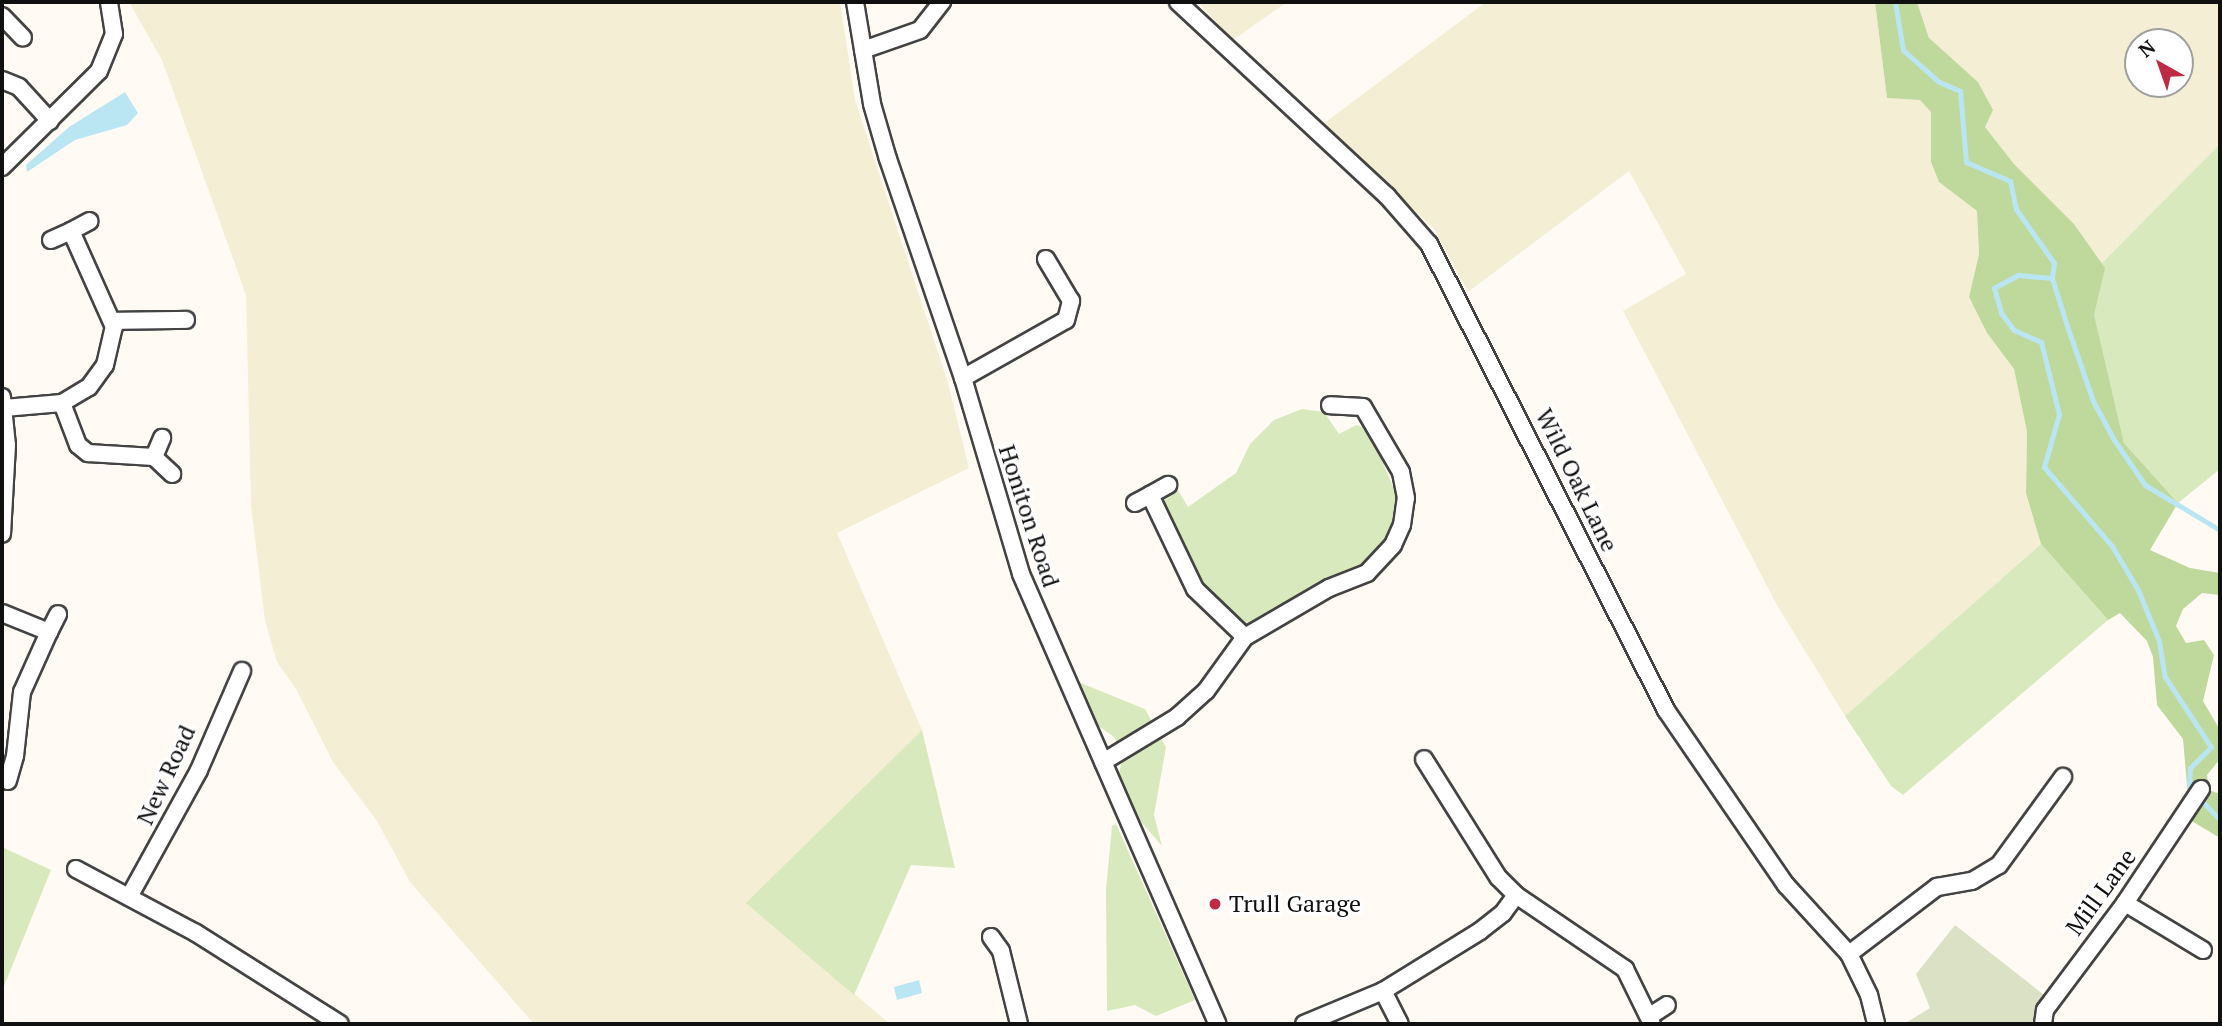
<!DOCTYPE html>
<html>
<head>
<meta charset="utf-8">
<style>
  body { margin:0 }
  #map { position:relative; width:2222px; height:1026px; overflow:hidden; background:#fffbf4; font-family:"PT Serif",serif }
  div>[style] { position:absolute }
  .farmland>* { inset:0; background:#f4eed4 }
  .green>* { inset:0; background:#d9e9be }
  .forest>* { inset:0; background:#bfd99d }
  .cemetery>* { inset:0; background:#dbe1c4 }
  .water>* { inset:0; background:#bae6f4 }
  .stream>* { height:5px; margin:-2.5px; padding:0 2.5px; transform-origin:2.5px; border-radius:2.5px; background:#bae6f4 }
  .roads { filter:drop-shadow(2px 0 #434343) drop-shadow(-2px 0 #434343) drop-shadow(0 2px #434343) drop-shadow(0 -2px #434343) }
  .minor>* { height:16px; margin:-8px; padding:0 8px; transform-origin:8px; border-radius:8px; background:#fff }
  .dots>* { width:19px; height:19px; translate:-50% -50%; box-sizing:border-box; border:4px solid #fff; border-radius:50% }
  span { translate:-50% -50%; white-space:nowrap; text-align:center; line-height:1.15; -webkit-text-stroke:7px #fff; paint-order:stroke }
  .street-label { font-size:24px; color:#101010 }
  .poi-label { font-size:24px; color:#101010 }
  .left { translate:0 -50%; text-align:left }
  .frame { position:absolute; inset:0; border:4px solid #101010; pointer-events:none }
  .north { position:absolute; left:2124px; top:28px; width:70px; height:70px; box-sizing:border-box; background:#fff; border:2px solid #9f9f9f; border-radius:50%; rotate:320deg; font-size:19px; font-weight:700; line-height:28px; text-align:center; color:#101010 }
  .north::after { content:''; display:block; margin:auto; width:24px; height:32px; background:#bd2c44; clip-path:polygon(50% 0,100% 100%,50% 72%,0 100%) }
</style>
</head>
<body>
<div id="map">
  <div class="farmland">
    <div style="clip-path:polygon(129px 2px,840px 2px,855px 100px,948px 383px,969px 468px,837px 533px,922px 730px,747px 903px,890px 1024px,534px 1024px,410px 882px,377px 821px,333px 762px,296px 689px,277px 662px,265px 621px,251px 506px,246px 295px,162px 60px)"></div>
    <div style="clip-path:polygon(1198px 2px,1287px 2px,1233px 40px)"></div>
    <div style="clip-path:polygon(1486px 2px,1875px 2px,1887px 98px,1921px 100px,1932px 112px,1931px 162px,1939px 182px,1977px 211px,1979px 254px,1969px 297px,1987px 333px,2014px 369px,2027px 432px,2026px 493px,2041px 544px,1845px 716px,1777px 605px,1623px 311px,1686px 274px,1629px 171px,1468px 292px,1434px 229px,1323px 124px)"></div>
    <div style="clip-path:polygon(evenodd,1917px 2px,2220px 2px,2220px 144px,2101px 264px,2074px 224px,2014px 164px,1984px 127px,1948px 57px,1929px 38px,1917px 2px,2138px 42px,2180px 42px,2180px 84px,2138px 84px,2138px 42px)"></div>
  </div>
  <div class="green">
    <div style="clip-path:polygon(2220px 144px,2220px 469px,2178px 503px,2124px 443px,2093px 315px,2104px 269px,2101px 264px)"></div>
    <div style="clip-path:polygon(1302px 409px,1324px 412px,1339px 434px,1356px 425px,1368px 428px,1397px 496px,1393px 531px,1364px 566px,1250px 624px,1236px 618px,1199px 583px,1163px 501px,1178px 490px,1188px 507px,1236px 473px,1250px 444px,1274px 420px)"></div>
    <div style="clip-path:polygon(2041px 544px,2108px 620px,1903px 795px,1891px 786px,1845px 716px)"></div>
    <div style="clip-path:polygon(1076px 681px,1145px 709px,1166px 747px,1154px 815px,1162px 846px,1135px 815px,1118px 777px,1123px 757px,1114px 737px,1093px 722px)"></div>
    <div style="clip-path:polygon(922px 730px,955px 868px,911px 865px,854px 995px,746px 903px)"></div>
    <div style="clip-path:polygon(1116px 824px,1195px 1000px,1156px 1016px,1135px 1005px,1107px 1011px,1106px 889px,1112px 826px)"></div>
    <div style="clip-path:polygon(2px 847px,51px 870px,2px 991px)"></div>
  </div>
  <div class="forest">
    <div style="clip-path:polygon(1875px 2px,1917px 2px,1929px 38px,1978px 82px,1993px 110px,1985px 127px,2014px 164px,2074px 224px,2105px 268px,2094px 315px,2124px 443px,2178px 503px,2150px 550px,2190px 568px,2220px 573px,2220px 595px,2202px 593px,2183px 609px,2176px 626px,2186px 643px,2204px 640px,2214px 655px,2203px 701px,2220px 730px,2220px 759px,2207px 775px,2209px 790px,2220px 794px,2220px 838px,2190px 820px,2183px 739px,2157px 705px,2153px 657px,2147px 641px,2120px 613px,2108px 620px,2041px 544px,2026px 493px,2027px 432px,2014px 369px,1987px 333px,1969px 297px,1979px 254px,1977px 211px,1939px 182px,1931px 162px,1931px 112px,1920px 100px,1887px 98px)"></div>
  </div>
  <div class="cemetery">
    <div style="clip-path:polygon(1955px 925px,2048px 998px,2039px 1024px,1904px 1024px,1930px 1008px,1916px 974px)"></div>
  </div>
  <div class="water">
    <div style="clip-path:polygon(125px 92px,138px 113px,127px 125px,75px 140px,27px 172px,26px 165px,69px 127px)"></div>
    <div style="clip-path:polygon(919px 980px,922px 993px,897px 1000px,894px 987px)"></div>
  </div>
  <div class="stream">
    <div style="left:1895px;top:2px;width:49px;rotate:80.5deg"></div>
    <div style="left:1903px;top:50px;width:48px;rotate:41.6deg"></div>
    <div style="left:1939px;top:82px;width:23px;rotate:23deg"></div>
    <div style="left:1960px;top:91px;width:71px;rotate:85.2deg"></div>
    <div style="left:1966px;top:162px;width:48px;rotate:23.4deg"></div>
    <div style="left:2010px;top:181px;width:29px;rotate:78deg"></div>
    <div style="left:2016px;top:209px;width:66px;rotate:54.9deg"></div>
    <div style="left:2054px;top:263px;width:15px;rotate:98deg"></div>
    <div style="left:2052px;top:278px;width:47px;rotate:72.7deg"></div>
    <div style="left:2066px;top:323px;width:83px;rotate:70.9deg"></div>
    <div style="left:2093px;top:401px;width:44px;rotate:61.7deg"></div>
    <div style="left:2114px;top:440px;width:55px;rotate:55.4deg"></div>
    <div style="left:2145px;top:485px;width:87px;rotate:31deg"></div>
    <div style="left:2052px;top:278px;width:34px;rotate:-175deg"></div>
    <div style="left:2018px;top:275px;width:27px;rotate:152deg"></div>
    <div style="left:1994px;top:288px;width:26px;rotate:74deg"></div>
    <div style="left:2001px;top:313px;width:21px;rotate:53deg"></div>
    <div style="left:2014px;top:330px;width:30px;rotate:24deg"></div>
    <div style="left:2041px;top:342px;width:74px;rotate:76deg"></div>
    <div style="left:2059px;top:414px;width:55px;rotate:105.8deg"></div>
    <div style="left:2044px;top:467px;width:104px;rotate:49.3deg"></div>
    <div style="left:2112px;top:546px;width:51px;rotate:59.4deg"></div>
    <div style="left:2138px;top:590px;width:55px;rotate:67.6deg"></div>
    <div style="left:2159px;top:641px;width:36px;rotate:81deg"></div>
    <div style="left:2165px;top:677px;width:84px;rotate:56.7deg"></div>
    <div style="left:2211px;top:747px;width:30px;rotate:135deg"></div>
    <div style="left:2190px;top:768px;width:19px;rotate:93deg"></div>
    <div style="left:2189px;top:787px;width:45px;rotate:46.8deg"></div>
  </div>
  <div class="roads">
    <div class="minor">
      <div style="left:855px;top:2px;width:103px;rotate:80.5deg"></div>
      <div style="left:872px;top:104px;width:57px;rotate:73.8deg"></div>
      <div style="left:888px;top:159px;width:231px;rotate:71.1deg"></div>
      <div style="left:963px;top:378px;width:204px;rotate:73.5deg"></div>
      <div style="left:1021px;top:574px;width:491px;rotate:66.4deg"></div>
      <div style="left:1178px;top:2px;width:285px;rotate:42.9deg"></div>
      <div style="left:1387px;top:196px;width:64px;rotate:48.8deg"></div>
      <div style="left:1429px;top:244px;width:523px;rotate:63.04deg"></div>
      <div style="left:1666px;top:710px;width:212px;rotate:55.6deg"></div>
      <div style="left:1786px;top:885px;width:93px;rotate:47.6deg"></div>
      <div style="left:1849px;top:954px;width:46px;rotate:64deg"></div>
      <div style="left:1869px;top:995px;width:30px;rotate:76deg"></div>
      <div style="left:2px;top:16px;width:30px;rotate:46deg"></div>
      <div style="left:863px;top:50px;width:60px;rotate:-19.3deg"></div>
      <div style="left:920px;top:30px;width:36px;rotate:-52deg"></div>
      <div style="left:2px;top:80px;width:18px;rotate:22deg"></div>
      <div style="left:19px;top:87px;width:46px;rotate:47.6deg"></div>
      <div style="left:2px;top:167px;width:136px;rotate:-44.7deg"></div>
      <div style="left:99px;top:71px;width:40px;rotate:-68deg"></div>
      <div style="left:114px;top:34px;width:32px;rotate:-99deg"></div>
      <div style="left:51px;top:240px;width:22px;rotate:-24deg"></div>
      <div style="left:112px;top:321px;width:74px;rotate:-0.8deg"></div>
      <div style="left:963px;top:378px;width:118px;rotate:-29.4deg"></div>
      <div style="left:1066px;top:320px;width:20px;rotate:-75deg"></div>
      <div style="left:1071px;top:301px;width:49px;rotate:-120.8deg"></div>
      <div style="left:2px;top:397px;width:48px;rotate:84.1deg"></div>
      <div style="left:7px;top:445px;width:89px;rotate:93.2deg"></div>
      <div style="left:62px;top:403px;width:45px;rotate:69.1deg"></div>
      <div style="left:78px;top:445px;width:13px;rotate:39deg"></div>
      <div style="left:88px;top:453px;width:66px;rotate:3.5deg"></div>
      <div style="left:154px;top:457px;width:25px;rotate:43deg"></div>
      <div style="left:4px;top:408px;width:58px;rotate:-4.9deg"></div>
      <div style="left:62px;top:403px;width:31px;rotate:-31deg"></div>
      <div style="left:89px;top:387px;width:27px;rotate:-54deg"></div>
      <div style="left:105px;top:365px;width:39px;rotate:-77deg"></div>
      <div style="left:114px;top:327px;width:105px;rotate:-114.1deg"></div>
      <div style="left:71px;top:231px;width:21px;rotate:-28deg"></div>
      <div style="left:154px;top:457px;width:21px;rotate:-67deg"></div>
      <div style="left:1150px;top:495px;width:21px;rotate:-29deg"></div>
      <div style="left:1135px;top:503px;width:17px;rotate:-28deg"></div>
      <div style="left:1150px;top:495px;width:104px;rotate:64.4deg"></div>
      <div style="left:1195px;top:589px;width:69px;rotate:43.8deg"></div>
      <div style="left:2px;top:613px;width:51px;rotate:22deg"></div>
      <div style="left:49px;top:632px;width:66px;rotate:114.2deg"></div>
      <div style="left:22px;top:692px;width:64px;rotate:96.2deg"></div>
      <div style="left:15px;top:756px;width:26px;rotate:106deg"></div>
      <div style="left:49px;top:632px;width:20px;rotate:-63deg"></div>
      <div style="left:1103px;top:762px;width:87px;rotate:-31.3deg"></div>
      <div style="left:1177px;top:717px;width:39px;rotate:-42deg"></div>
      <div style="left:1206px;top:691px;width:67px;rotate:-54.2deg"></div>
      <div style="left:1245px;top:637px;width:97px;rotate:-30.3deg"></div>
      <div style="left:1329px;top:588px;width:41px;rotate:-21.5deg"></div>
      <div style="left:1367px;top:573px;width:38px;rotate:-47deg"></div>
      <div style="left:1393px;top:545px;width:22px;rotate:-66deg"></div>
      <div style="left:1402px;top:525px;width:27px;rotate:-82deg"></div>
      <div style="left:1406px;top:498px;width:26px;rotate:-101deg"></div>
      <div style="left:1401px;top:472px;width:75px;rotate:-120.3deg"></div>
      <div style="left:1363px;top:407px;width:33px;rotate:-177deg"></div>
      <div style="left:76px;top:869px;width:136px;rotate:28.1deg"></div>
      <div style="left:196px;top:933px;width:170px;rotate:32.3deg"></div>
      <div style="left:1516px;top:895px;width:132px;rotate:34.2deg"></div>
      <div style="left:1625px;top:969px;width:61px;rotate:63.9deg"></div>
      <div style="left:129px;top:897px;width:145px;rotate:-61.1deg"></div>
      <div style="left:199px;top:770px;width:108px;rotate:-66.5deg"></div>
      <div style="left:2125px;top:903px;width:91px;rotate:31.1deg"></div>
      <div style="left:991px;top:937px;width:17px;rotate:54deg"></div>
      <div style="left:1001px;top:951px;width:75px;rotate:76.1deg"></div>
      <div style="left:1849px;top:954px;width:111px;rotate:-37.3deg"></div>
      <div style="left:1937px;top:887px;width:36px;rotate:-10deg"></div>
      <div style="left:1972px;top:881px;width:31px;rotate:-31deg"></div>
      <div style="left:1999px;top:865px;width:109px;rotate:-54deg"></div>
      <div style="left:1383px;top:991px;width:37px;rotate:63deg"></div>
      <div style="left:1650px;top:1016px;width:20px;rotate:-33deg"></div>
      <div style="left:1304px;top:1024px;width:86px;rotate:-22.7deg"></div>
      <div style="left:1383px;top:991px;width:114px;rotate:-31.7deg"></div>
      <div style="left:1480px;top:931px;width:29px;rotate:-38deg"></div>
      <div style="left:1503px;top:913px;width:22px;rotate:-54deg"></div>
      <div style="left:1516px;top:895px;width:25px;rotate:-135deg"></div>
      <div style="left:1498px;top:877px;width:139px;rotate:-122.1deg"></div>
      <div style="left:2043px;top:1024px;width:14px;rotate:-82deg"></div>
      <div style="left:2045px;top:1010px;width:134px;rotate:-53.2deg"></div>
      <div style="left:2125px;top:903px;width:137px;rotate:-56.3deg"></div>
    </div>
  </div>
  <div class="dots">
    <div style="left:1215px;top:904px;background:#bd2c44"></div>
  </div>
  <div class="street-label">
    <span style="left:1577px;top:480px;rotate:64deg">Wild Oak Lane</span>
    <span style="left:1029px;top:516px;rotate:72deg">Honiton Road</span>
    <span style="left:166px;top:775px;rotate:-65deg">New Road</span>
    <span style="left:2101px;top:892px;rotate:-54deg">Mill Lane</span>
  </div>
  <div class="poi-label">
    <span class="left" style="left:1229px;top:904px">Trull Garage</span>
  </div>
  <div class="frame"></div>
  <div class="north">N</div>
</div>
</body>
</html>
